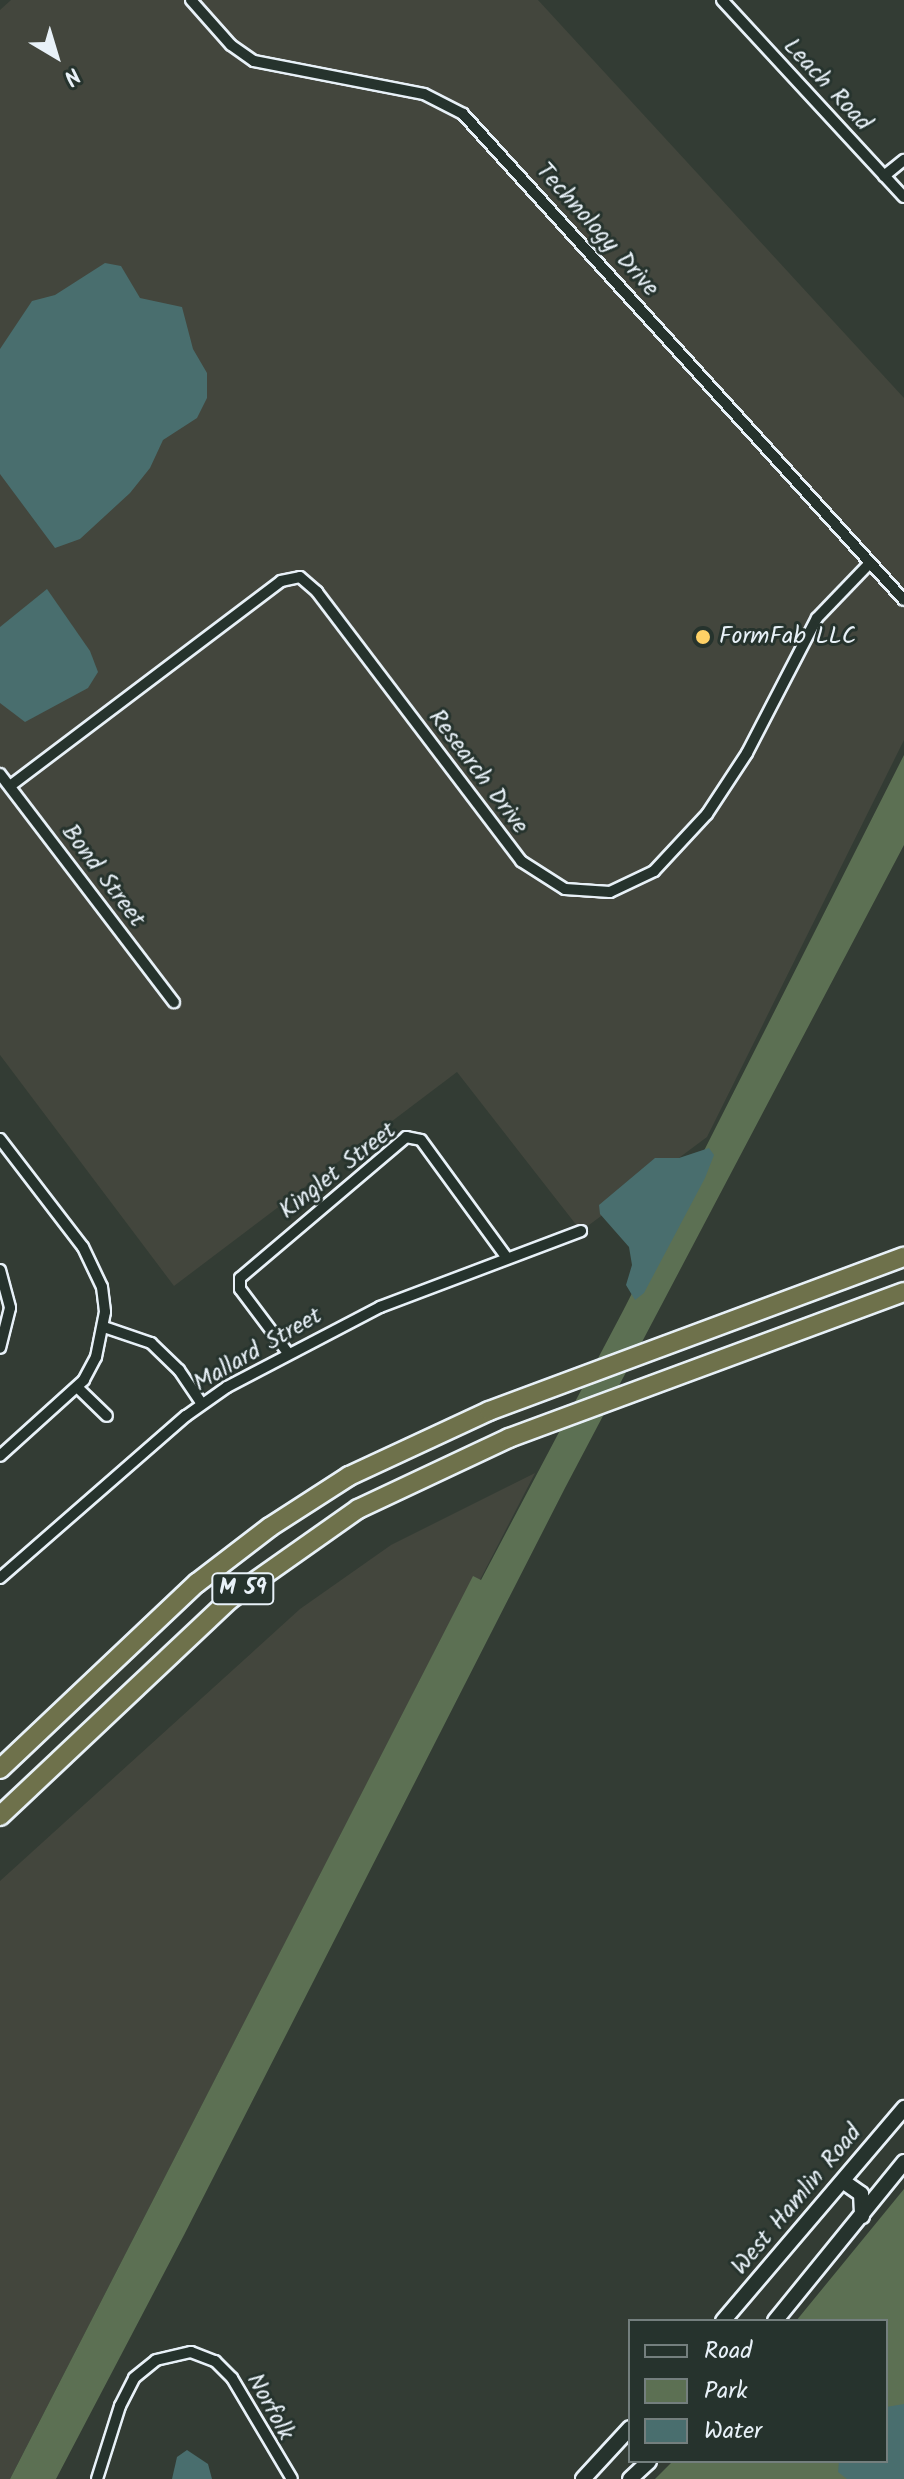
<!DOCTYPE html>
<html>
<head>
<meta charset="utf-8">
<style>
  body { margin:0 }
  #map { position:relative; width:904px; height:2479px; overflow:hidden; background:#333c34; font-family:Kalam,sans-serif }
  div>[style] { position:absolute }
  .built>* { inset:0; background:#43463d }
  .green>* { inset:0; background:#5c7053 }
  .water>* { inset:0; background:#496e6e }
  .roads { filter:drop-shadow(2px 0 #e8f1f8) drop-shadow(-2px 0 #e8f1f8) drop-shadow(0 2px #e8f1f8) drop-shadow(0 -2px #e8f1f8) }
  .street>* { height:10px; margin:-5px; padding:0 5px; transform-origin:5px; border-radius:5px; background:#26332d }
  .secondary>* { height:14px; margin:-7px; padding:0 7px; transform-origin:7px; border-radius:7px; background:#26332d }
  .highway>* { height:18px; margin:-9px; padding:0 9px; transform-origin:9px; border-radius:9px; background:#6e714b }
  .dots>* { width:22px; height:22px; translate:-50% -50%; box-sizing:border-box; border:4px solid #26332d; border-radius:50% }
  span { translate:-50% -50%; white-space:nowrap; text-align:center; line-height:1.15; -webkit-text-stroke:6px #26332d; paint-order:stroke }
  .shield-label span { padding:2px 6px; background:#26332d; border:2px solid; border-radius:6px; -webkit-text-stroke-width:0 }
  .shield-label { font-size:22px; color:#e8f1f8; font-weight:700 }
  .street-label { font-size:24px; color:#e8f1f8 }
  .poi-label { font-size:24px; color:#e8f1f8 }
  .left { translate:0 -50%; text-align:left }
  .legend { position:absolute; left:628px; top:2319px; width:260px; height:144px; box-sizing:border-box; background:#26332d; border:2px solid #747f7e; margin:0; padding:10px 14px; list-style:none; font-size:24px; color:#e8f1f8 }
  .legend li { display:flex; align-items:center; gap:16px; height:40px }
  .legend b { width:40px; border:2px solid #747f7e }
  .north { position:absolute; left:16px; top:16px; width:80px; height:80px; -webkit-text-stroke:6px #26332d; paint-order:stroke; rotate:142deg; font-size:22px; font-weight:700; line-height:32px; text-align:center; color:#e8f1f8 }
  .north::after { content:''; display:block; margin:auto; width:28px; height:36px; background:#e8f1f8; clip-path:polygon(50% 0,100% 100%,50% 72%,0 100%) }
</style>
</head>
<body>
<div id="map">
  <div class="built">
    <div style="clip-path:polygon(11px 0,538px 0,904px 398px,904px 740px,707px 1137px,581px 1231px,457px 1072px,174px 1286px,0 1055px,0 10px)"></div>
    <div style="clip-path:polygon(535px 1473px,480px 1580px,473px 1577px,10px 2479px,0 2479px,0 1881px,300px 1609px,391px 1545px)"></div>
  </div>
  <div class="green">
    <div style="clip-path:polygon(904px 755px,904px 845px,565px 1488px,184px 2235px,56px 2479px,10px 2479px,473px 1576px,481px 1580px,624px 1309px)"></div>
    <div style="clip-path:polygon(904px 2189px,904px 2479px,655px 2479px,673px 2461px,886px 2461px,886px 2321px,796px 2321px)"></div>
  </div>
  <div class="water">
    <div style="clip-path:polygon(105px 263px,121px 266px,140px 298px,182px 307px,193px 349px,207px 373px,207px 398px,197px 418px,163px 440px,150px 468px,130px 493px,80px 539px,55px 548px,0 474px,0 349px,32px 301px,55px 295px)"></div>
    <div style="clip-path:polygon(47px 589px,90px 651px,98px 672px,88px 688px,25px 722px,0 703px,0 627px)"></div>
    <div style="clip-path:polygon(709px 1148px,714px 1155px,705px 1178px,644px 1293px,635px 1300px,626px 1285px,632px 1265px,629px 1247px,600px 1214px,599px 1205px,655px 1158px,679px 1158px)"></div>
    <div style="clip-path:polygon(904px 2404px,904px 2479px,847px 2479px,838px 2472px,839px 2461px,886px 2461px,886px 2407px)"></div>
    <div style="clip-path:polygon(187px 2450px,208px 2464px,212px 2479px,172px 2479px,177px 2457px)"></div>
  </div>
  <div class="roads">
    <div class="street">
      <div style="left:191px;top:0;width:60px;rotate:48.4deg"></div>
      <div style="left:231px;top:45px;width:28px;rotate:35deg"></div>
      <div style="left:254px;top:61px;width:173px;rotate:11deg"></div>
      <div style="left:424px;top:94px;width:44px;rotate:27.1deg"></div>
      <div style="left:463px;top:114px;width:656px;rotate:47.78deg"></div>
      <div style="left:722px;top:0;width:268px;rotate:47.3deg"></div>
      <div style="left:884px;top:176px;width:26px;rotate:-39deg"></div>
      <div style="left:0;top:774px;width:287px;rotate:52.7deg"></div>
      <div style="left:10px;top:786px;width:340px;rotate:-37.1deg"></div>
      <div style="left:281px;top:581px;width:19px;rotate:-12deg"></div>
      <div style="left:300px;top:577px;width:23px;rotate:41deg"></div>
      <div style="left:317px;top:592px;width:338px;rotate:52.8deg"></div>
      <div style="left:521px;top:861px;width:52px;rotate:32.5deg"></div>
      <div style="left:565px;top:889px;width:45px;rotate:3.8deg"></div>
      <div style="left:610px;top:892px;width:49px;rotate:-25.5deg"></div>
      <div style="left:654px;top:871px;width:78px;rotate:-47.1deg"></div>
      <div style="left:707px;top:814px;width:73px;rotate:-56.7deg"></div>
      <div style="left:747px;top:753px;width:152px;rotate:-62.6deg"></div>
      <div style="left:817px;top:618px;width:76px;rotate:-46.1deg"></div>
      <div style="left:0;top:1139px;width:136px;rotate:52.5deg"></div>
      <div style="left:83px;top:1247px;width:44px;rotate:64.6deg"></div>
      <div style="left:102px;top:1287px;width:25px;rotate:83deg"></div>
      <div style="left:105px;top:1312px;width:46px;rotate:101.3deg"></div>
      <div style="left:96px;top:1357px;width:26px;rotate:118deg"></div>
      <div style="left:84px;top:1380px;width:113px;rotate:137.9deg"></div>
      <div style="left:0;top:1270px;width:39px;rotate:75deg"></div>
      <div style="left:10px;top:1308px;width:41px;rotate:104deg"></div>
      <div style="left:104px;top:1327px;width:50px;rotate:18.8deg"></div>
      <div style="left:151px;top:1343px;width:39px;rotate:44deg"></div>
      <div style="left:179px;top:1370px;width:41px;rotate:55.9deg"></div>
      <div style="left:288px;top:1353px;width:80px;rotate:-126.9deg"></div>
      <div style="left:240px;top:1289px;width:11px;rotate:-90deg"></div>
      <div style="left:240px;top:1278px;width:218px;rotate:-40.3deg"></div>
      <div style="left:406px;top:1137px;width:15px;rotate:11deg"></div>
      <div style="left:421px;top:1140px;width:146px;rotate:53.9deg"></div>
      <div style="left:78px;top:1388px;width:40px;rotate:44deg"></div>
      <div style="left:0;top:1578px;width:247px;rotate:-41.1deg"></div>
      <div style="left:186px;top:1416px;width:50px;rotate:-35.3deg"></div>
      <div style="left:227px;top:1387px;width:173px;rotate:-27.6deg"></div>
      <div style="left:380px;top:1307px;width:215px;rotate:-20.7deg"></div>
      <div style="left:97px;top:2479px;width:77px;rotate:-72.5deg"></div>
      <div style="left:120px;top:2406px;width:31px;rotate:-63deg"></div>
      <div style="left:134px;top:2378px;width:28px;rotate:-39deg"></div>
      <div style="left:156px;top:2360px;width:36px;rotate:-13deg"></div>
      <div style="left:191px;top:2352px;width:26px;rotate:21deg"></div>
      <div style="left:215px;top:2361px;width:24px;rotate:45deg"></div>
      <div style="left:232px;top:2378px;width:117px;rotate:59.3deg"></div>
    </div>
    <div class="secondary">
      <div style="left:844px;top:2182px;width:21px;rotate:35deg"></div>
      <div style="left:861px;top:2194px;width:22px;rotate:87deg"></div>
      <div style="left:723px;top:2321px;width:280px;rotate:-49.6deg"></div>
      <div style="left:775px;top:2321px;width:205px;rotate:-50.9deg"></div>
      <div style="left:583px;top:2479px;width:69px;rotate:-47.3deg"></div>
      <div style="left:630px;top:2479px;width:26px;rotate:-43deg"></div>
    </div>
    <div class="highway">
      <div style="left:0;top:1769px;width:271px;rotate:-43.4deg"></div>
      <div style="left:197px;top:1583px;width:92px;rotate:-37.5deg"></div>
      <div style="left:270px;top:1527px;width:94px;rotate:-32.8deg"></div>
      <div style="left:349px;top:1476px;width:154px;rotate:-24.9deg"></div>
      <div style="left:489px;top:1411px;width:443px;rotate:-20.4deg"></div>
      <div style="left:0;top:1816px;width:315px;rotate:-43.3deg"></div>
      <div style="left:229px;top:1600px;width:158px;rotate:-35.2deg"></div>
      <div style="left:358px;top:1509px;width:167px;rotate:-25.2deg"></div>
      <div style="left:509px;top:1438px;width:421px;rotate:-20.3deg"></div>
    </div>
  </div>
  <div class="dots">
    <div style="left:703px;top:637px;background:#ffd166"></div>
  </div>
  <div class="shield-label">
    <span style="left:243px;top:1589px">M 59</span>
  </div>
  <div class="street-label">
    <span style="left:827px;top:85px;rotate:47deg">Leach Road</span>
    <span style="left:597px;top:230px;rotate:48deg">Technology Drive</span>
    <span style="left:478px;top:772px;rotate:53deg">Research Drive</span>
    <span style="left:103px;top:876px;rotate:53deg">Bond Street</span>
    <span style="left:338px;top:1171px;rotate:-38deg">Kinglet Street</span>
    <span style="left:258px;top:1350px;rotate:-30deg">Mallard Street</span>
    <span style="left:797px;top:2200px;rotate:-50deg">West Hamlin Road</span>
    <span style="left:270px;top:2407px;rotate:61deg">Norfolk</span>
  </div>
  <div class="poi-label">
    <span class="left" style="left:719px;top:637px">FormFab LLC</span>
  </div>
  <ul class="legend">
  <li><b style="height:10px;background:#26332d"></b>Road</li>
  <li><b style="height:22px;background:#5c7053"></b>Park</li>
  <li><b style="height:22px;background:#496e6e"></b>Water</li>
  </ul>
  <div class="north">N</div>
</div>
</body>
</html>
